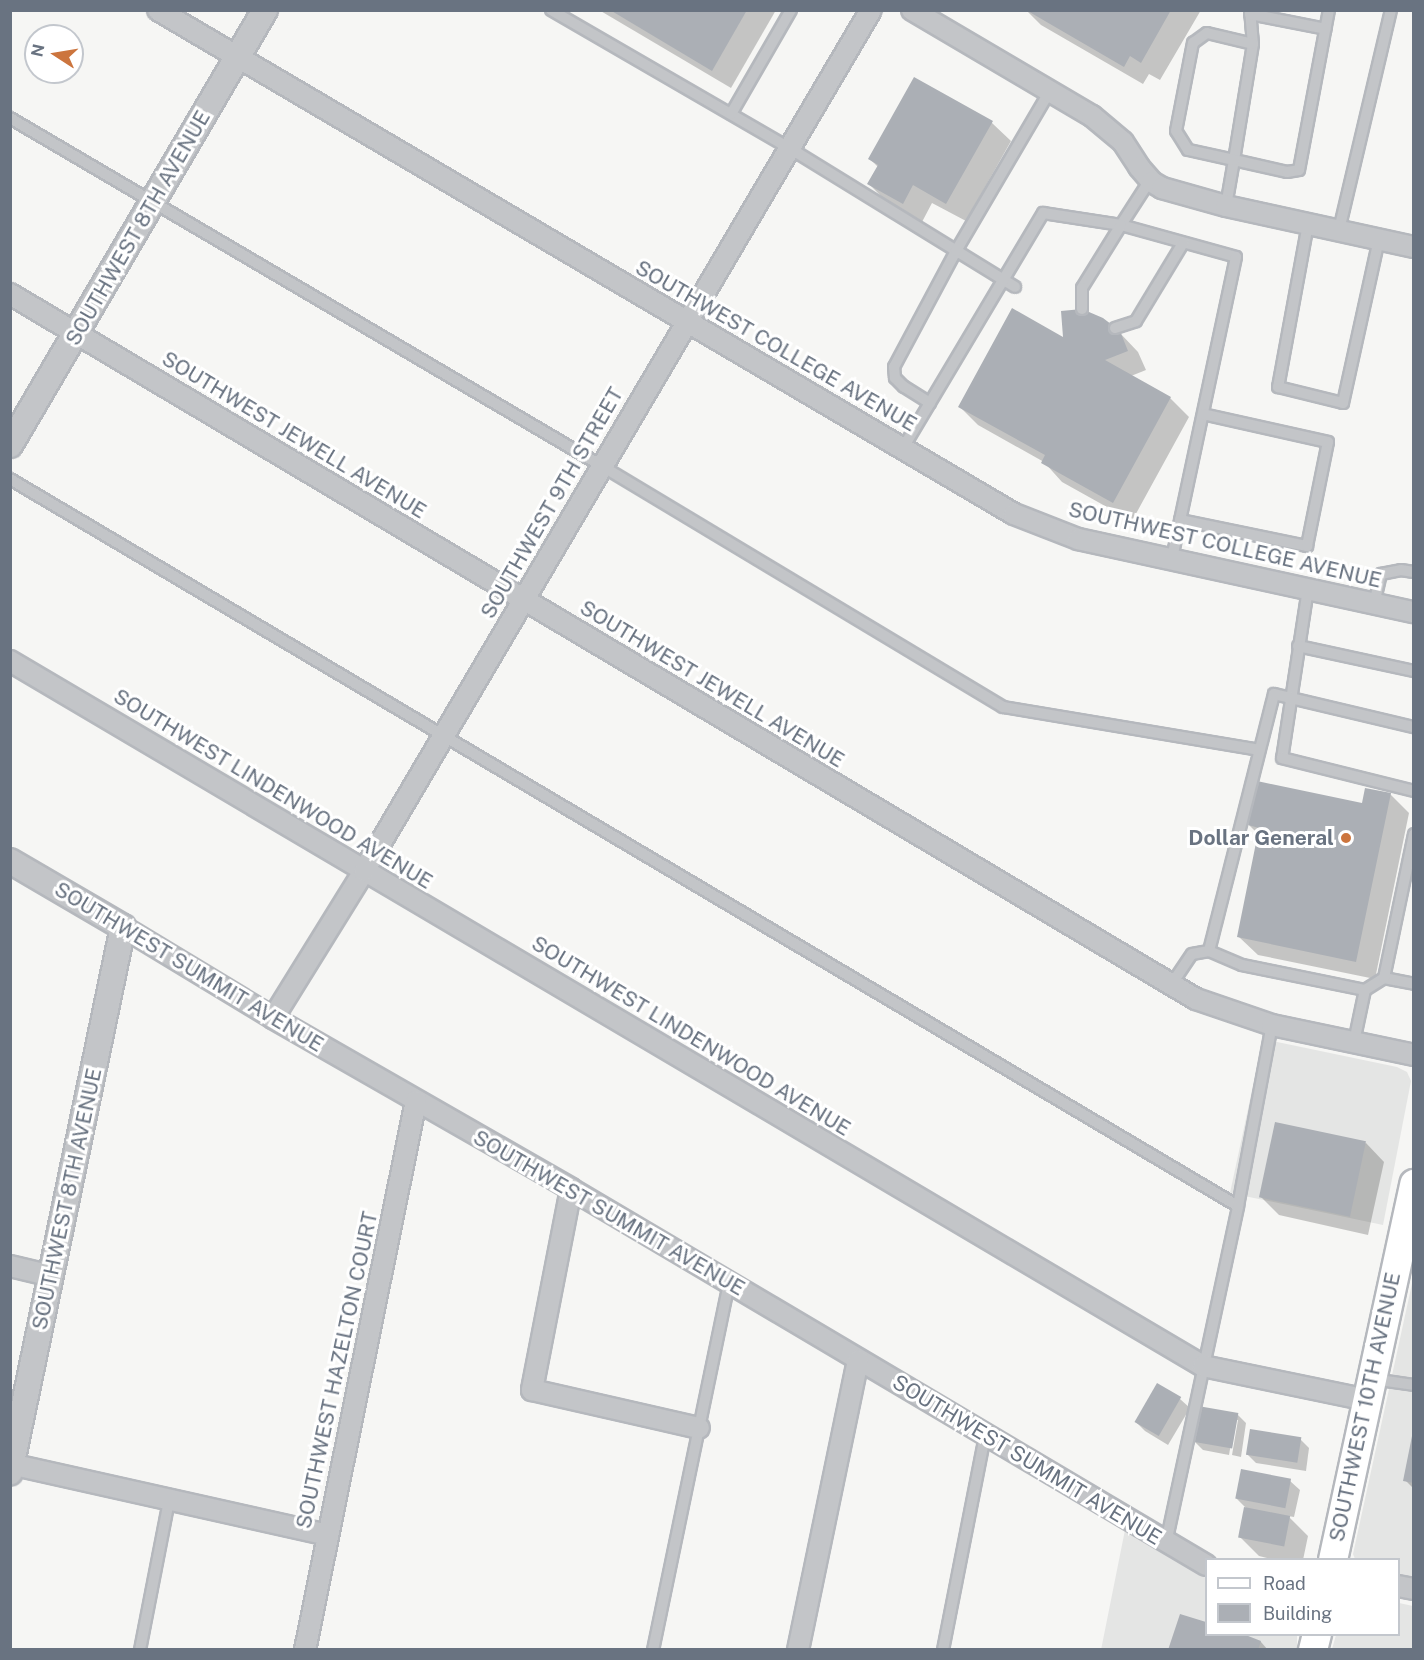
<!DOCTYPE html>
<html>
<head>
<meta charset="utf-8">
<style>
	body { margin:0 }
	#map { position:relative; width:1424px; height:1660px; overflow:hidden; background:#f6f6f4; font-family:"Public Sans",sans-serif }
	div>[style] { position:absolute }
	.built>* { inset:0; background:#e4e5e4 }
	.shadow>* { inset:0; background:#0003 }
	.building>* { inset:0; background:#abafb5; transform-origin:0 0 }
	.roads { filter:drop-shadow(2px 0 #b5b8bd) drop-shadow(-2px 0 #b5b8bd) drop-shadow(0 2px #b5b8bd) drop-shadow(0 -2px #b5b8bd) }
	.service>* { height:10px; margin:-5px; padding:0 5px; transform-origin:5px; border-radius:5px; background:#c3c5c8 }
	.minor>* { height:20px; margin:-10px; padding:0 10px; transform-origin:10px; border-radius:10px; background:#c3c5c8 }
	.tertiary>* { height:24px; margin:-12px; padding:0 12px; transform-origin:12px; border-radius:12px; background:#c3c5c8 }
	.secondary>* { height:28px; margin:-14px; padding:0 14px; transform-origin:14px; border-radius:14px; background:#fff }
	.dots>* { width:16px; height:16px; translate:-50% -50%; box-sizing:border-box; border:3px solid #fff; border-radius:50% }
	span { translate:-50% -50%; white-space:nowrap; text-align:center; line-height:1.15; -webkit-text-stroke:6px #fff; paint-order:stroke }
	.street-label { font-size:21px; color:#697381 }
	.poi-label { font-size:21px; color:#697381; font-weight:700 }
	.right { translate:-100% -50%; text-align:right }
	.frame { position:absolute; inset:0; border:12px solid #697381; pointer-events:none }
	.legend { position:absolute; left:1205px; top:1558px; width:195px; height:78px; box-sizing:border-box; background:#fff; border:2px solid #c3c7cd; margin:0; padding:8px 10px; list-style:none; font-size:18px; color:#697381 }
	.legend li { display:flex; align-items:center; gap:12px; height:30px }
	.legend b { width:30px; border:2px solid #c3c7cd }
	.north { position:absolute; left:24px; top:24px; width:60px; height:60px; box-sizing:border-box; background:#fff; border:2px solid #c3c7cd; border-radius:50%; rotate:282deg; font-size:16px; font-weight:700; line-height:24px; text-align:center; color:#697381 }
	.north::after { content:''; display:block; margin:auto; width:21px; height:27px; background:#cc753e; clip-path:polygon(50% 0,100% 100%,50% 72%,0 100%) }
</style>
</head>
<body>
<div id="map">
	<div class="built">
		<div style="clip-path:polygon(1263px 1039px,1397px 1067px,1407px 1072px,1411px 1081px,1383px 1225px,1230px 1193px)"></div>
		<div style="clip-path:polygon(1413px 1279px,1413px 1580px,1399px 1577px,1398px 1560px,1355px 1559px,1353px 1554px)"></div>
		<div style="clip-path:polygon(1125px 1530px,1206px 1578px,1206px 1634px,1297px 1635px,1297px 1650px,1101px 1650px)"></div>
		<div style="clip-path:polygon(1399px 1603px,1413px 1606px,1413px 1649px,1332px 1649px,1336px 1635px,1398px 1634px)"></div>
	</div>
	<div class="shadow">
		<div style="clip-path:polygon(599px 10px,776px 10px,731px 88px)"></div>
		<div style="clip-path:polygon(1026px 10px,1201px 10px,1160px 80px,1149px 74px,1143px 84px,1041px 25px)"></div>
		<div style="clip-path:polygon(915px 79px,992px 123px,1011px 141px,966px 221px,932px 203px,922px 222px,888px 203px,869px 184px,878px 167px,870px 159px)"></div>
		<div style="clip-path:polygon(1119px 332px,1138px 352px,1146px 370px,1131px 376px,1170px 398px,1189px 417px,1132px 521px,1062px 482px,1044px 462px,978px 425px,960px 407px,1065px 340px)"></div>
		<div style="clip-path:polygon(1390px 794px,1409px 813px,1375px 979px,1258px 955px,1239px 937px,1259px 835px,1249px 825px,1364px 804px)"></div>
		<div style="clip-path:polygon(1366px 1143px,1384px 1162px,1368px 1235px,1279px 1215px,1260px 1196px)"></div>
		<div style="clip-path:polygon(1158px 1385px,1180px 1399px,1190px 1408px,1168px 1445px,1145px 1431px,1136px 1422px)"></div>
		<div style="clip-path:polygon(1237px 1414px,1246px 1423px,1241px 1457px,1232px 1455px,1238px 1420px,1235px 1420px,1229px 1455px,1203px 1450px,1194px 1441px)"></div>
		<div style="clip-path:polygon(1300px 1439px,1309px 1448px,1306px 1471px,1256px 1463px,1247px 1454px)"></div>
		<div style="clip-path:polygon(1414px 1439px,1414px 1489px,1405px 1480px)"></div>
		<div style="clip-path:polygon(1290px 1481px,1300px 1490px,1294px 1517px,1288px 1516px,1308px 1536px,1303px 1560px,1275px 1560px,1259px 1556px,1240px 1537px,1246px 1508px,1236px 1498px)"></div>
		<div style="clip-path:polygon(1181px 1616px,1206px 1624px,1206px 1634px,1261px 1642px,1268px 1650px,1169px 1650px)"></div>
	</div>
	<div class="building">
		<div style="clip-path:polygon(610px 10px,747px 10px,712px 71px)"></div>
		<div style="clip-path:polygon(1026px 10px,1171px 10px,1141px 63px,1130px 56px,1124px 67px)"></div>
		<div style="clip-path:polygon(914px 77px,993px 121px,946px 204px,913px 185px,903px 204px,867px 184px,878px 165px,868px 159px)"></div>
		<div style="clip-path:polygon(1012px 308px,1063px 337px,1061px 311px,1082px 309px,1103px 318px,1120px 331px,1128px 351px,1105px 360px,1171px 397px,1113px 503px,1041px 463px,1045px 455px,958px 407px)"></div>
		<div style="clip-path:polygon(1257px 781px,1362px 803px,1365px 788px,1391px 793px,1356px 962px,1237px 937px,1259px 828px,1248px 825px)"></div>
		<div style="left:1275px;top:1122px;width:93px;height:77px;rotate:12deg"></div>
		<div style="left:1157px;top:1383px;width:28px;height:45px;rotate:30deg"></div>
		<div style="left:1198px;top:1406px;width:41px;height:36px;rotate:10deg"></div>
		<div style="left:1250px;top:1429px;width:52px;height:26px;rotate:9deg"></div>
		<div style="clip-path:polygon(1412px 1436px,1414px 1436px,1414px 1483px,1403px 1481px)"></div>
		<div style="left:1241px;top:1469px;width:51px;height:30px;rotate:11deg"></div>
		<div style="left:1244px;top:1507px;width:47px;height:31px;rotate:11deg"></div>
		<div style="clip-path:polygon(1180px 1614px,1206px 1622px,1206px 1634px,1243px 1634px,1261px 1641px,1258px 1650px,1168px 1650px)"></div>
	</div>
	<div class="roads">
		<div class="service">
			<div style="left:551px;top:10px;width:277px;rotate:30.1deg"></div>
			<div style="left:791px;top:149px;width:263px;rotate:31.6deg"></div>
			<div style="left:1250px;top:10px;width:34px;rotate:85deg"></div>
			<div style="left:1253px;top:44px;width:118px;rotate:99.3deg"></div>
			<div style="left:1234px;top:160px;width:54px;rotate:12.8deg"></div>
			<div style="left:1287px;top:172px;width:12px;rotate:-9deg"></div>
			<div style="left:1299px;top:170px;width:163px;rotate:-79.4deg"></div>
			<div style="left:1250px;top:14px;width:77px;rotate:11.2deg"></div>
			<div style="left:731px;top:114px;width:120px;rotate:-60deg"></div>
			<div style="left:10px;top:118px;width:687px;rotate:30.45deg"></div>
			<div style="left:602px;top:466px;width:468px;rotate:31deg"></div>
			<div style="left:1003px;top:707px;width:260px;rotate:9.5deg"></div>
			<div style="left:1150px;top:180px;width:54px;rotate:122.8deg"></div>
			<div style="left:1121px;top:225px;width:119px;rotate:15.5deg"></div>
			<div style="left:1236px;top:257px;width:309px;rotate:102deg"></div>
			<div style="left:1226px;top:206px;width:47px;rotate:-80.1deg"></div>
			<div style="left:1234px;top:160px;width:47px;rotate:-167.7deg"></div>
			<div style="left:1188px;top:150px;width:22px;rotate:-122deg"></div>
			<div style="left:1176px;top:131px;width:90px;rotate:-79.1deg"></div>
			<div style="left:1193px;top:43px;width:17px;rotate:-36deg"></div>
			<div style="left:1207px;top:33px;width:47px;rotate:13.4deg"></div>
			<div style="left:1308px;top:224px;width:166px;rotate:100.4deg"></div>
			<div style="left:1278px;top:387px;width:67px;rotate:13.8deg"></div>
			<div style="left:1343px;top:403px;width:168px;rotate:-77.6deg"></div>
			<div style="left:1339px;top:230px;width:226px;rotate:-76.7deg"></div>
			<div style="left:1115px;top:328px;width:22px;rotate:-18deg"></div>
			<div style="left:1136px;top:321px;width:91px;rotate:-58.9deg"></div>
			<div style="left:930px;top:403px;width:31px;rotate:-148deg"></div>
			<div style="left:904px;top:387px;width:13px;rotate:-135deg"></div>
			<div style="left:895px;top:378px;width:11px;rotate:-95deg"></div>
			<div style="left:894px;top:367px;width:132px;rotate:-61.9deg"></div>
			<div style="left:956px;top:251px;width:186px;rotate:-59.6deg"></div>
			<div style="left:903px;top:448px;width:274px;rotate:-59.2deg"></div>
			<div style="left:1043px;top:213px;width:79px;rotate:8.7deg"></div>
			<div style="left:1121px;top:225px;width:74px;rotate:121.8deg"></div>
			<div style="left:1082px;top:288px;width:21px;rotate:90deg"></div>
			<div style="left:10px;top:479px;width:1427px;rotate:30.63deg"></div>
			<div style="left:1180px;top:520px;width:130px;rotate:11.6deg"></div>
			<div style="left:1307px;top:546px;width:106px;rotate:-78.6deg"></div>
			<div style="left:1328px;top:442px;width:128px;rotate:-167.4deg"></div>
			<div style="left:1308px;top:589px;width:171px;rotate:98.7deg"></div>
			<div style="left:1282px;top:758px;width:136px;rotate:14deg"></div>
			<div style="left:1374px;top:604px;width:31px;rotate:-77deg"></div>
			<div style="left:1381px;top:574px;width:20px;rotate:-11deg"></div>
			<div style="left:1401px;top:570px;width:13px;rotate:9deg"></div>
			<div style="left:1298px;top:646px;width:119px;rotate:12.2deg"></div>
			<div style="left:1209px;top:951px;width:265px;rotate:-75.8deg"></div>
			<div style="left:1274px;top:694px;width:144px;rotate:13.3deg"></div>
			<div style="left:1384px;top:978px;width:31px;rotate:11deg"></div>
			<div style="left:1171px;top:985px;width:37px;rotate:-56deg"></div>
			<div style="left:1192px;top:954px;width:17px;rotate:-10deg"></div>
			<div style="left:1209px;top:951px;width:36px;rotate:23deg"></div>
			<div style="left:1242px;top:965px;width:126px;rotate:11.5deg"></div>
			<div style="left:1365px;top:990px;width:22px;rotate:-32deg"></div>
			<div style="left:1384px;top:978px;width:147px;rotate:-78.2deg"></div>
			<div style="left:1354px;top:1042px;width:53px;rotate:-78.1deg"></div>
			<div style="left:1372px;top:1379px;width:42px;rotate:8.1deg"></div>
			<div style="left:1166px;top:1543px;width:345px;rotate:-77.9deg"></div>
			<div style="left:1238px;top:1206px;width:184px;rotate:-79.4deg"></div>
			<div style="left:140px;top:1650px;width:152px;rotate:-79deg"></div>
			<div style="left:653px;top:1650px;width:375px;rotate:-78.3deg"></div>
			<div style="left:943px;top:1650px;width:219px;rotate:-78.9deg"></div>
		</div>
		<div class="minor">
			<div style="left:158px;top:10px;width:993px;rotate:30.49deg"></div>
			<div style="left:1014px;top:514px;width:69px;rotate:21.3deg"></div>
			<div style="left:1078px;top:539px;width:344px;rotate:12.3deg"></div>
			<div style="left:912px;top:10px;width:209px;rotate:30.5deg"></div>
			<div style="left:1092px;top:116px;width:40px;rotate:40deg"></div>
			<div style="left:1123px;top:142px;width:30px;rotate:57deg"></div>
			<div style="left:1139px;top:167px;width:20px;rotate:49deg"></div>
			<div style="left:1152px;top:182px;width:12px;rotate:31deg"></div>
			<div style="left:1162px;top:188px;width:66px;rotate:15.7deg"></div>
			<div style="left:1226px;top:206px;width:192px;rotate:12.3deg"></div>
			<div style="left:10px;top:294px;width:1380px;rotate:30.73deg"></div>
			<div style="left:1196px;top:999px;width:80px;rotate:18.9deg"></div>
			<div style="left:1272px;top:1025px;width:145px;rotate:11.9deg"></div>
			<div style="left:10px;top:661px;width:1386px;rotate:30.58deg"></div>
			<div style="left:1203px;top:1366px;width:167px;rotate:11.7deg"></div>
			<div style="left:123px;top:927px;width:175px;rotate:31.2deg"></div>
			<div style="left:273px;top:1018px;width:344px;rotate:29.8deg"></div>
			<div style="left:571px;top:1189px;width:738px;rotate:30.63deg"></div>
			<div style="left:273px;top:1018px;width:173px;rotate:-58.2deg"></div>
			<div style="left:364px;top:871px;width:999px;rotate:-59.51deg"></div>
			<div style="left:571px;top:1189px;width:205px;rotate:101deg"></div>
			<div style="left:532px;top:1390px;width:171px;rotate:12.8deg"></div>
			<div style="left:10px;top:1266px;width:43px;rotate:13.4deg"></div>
			<div style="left:10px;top:1464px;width:325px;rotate:12.6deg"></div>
			<div style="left:1398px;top:1586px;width:16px;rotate:11deg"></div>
			<div style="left:305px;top:1650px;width:560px;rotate:-78.57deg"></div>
			<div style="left:798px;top:1650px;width:296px;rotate:-78.3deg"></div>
		</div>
		<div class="tertiary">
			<div style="left:10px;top:445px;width:504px;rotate:-59.62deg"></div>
			<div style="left:10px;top:861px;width:131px;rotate:30.3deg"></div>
			<div style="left:123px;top:927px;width:557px;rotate:101.71deg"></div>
		</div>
		<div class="secondary">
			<div style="left:1333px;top:1560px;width:385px;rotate:-77.8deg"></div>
			<div style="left:1313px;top:1650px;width:16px;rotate:-76deg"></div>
		</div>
	</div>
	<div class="dots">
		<div style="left:1346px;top:838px;background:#cc753e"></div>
	</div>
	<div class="street-label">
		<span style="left:138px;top:228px;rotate:-60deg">SOUTHWEST 8TH AVENUE</span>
		<span style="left:776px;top:346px;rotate:30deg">SOUTHWEST COLLEGE AVENUE</span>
		<span style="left:294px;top:435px;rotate:31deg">SOUTHWEST JEWELL AVENUE</span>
		<span style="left:552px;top:503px;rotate:-60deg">SOUTHWEST 9TH STREET</span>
		<span style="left:1225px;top:545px;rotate:13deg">SOUTHWEST COLLEGE AVENUE</span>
		<span style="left:712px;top:684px;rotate:31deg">SOUTHWEST JEWELL AVENUE</span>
		<span style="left:273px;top:789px;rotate:31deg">SOUTHWEST LINDENWOOD AVENUE</span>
		<span style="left:189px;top:967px;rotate:31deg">SOUTHWEST SUMMIT AVENUE</span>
		<span style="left:691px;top:1036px;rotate:31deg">SOUTHWEST LINDENWOOD AVENUE</span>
		<span style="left:67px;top:1199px;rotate:-78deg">SOUTHWEST 8TH AVENUE</span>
		<span style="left:609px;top:1213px;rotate:30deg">SOUTHWEST SUMMIT AVENUE</span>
		<span style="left:337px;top:1370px;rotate:-78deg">SOUTHWEST HAZELTON COURT</span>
		<span style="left:1365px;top:1407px;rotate:-78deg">SOUTHWEST 10TH AVENUE</span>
		<span style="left:1027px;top:1460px;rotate:31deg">SOUTHWEST SUMMIT AVENUE</span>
	</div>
	<div class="poi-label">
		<span class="right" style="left:1334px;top:838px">Dollar General</span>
	</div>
	<div class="frame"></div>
	<ul class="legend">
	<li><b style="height:8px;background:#fff"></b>Road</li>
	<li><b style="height:16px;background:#abafb5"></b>Building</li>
	</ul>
	<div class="north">N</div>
</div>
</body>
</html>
